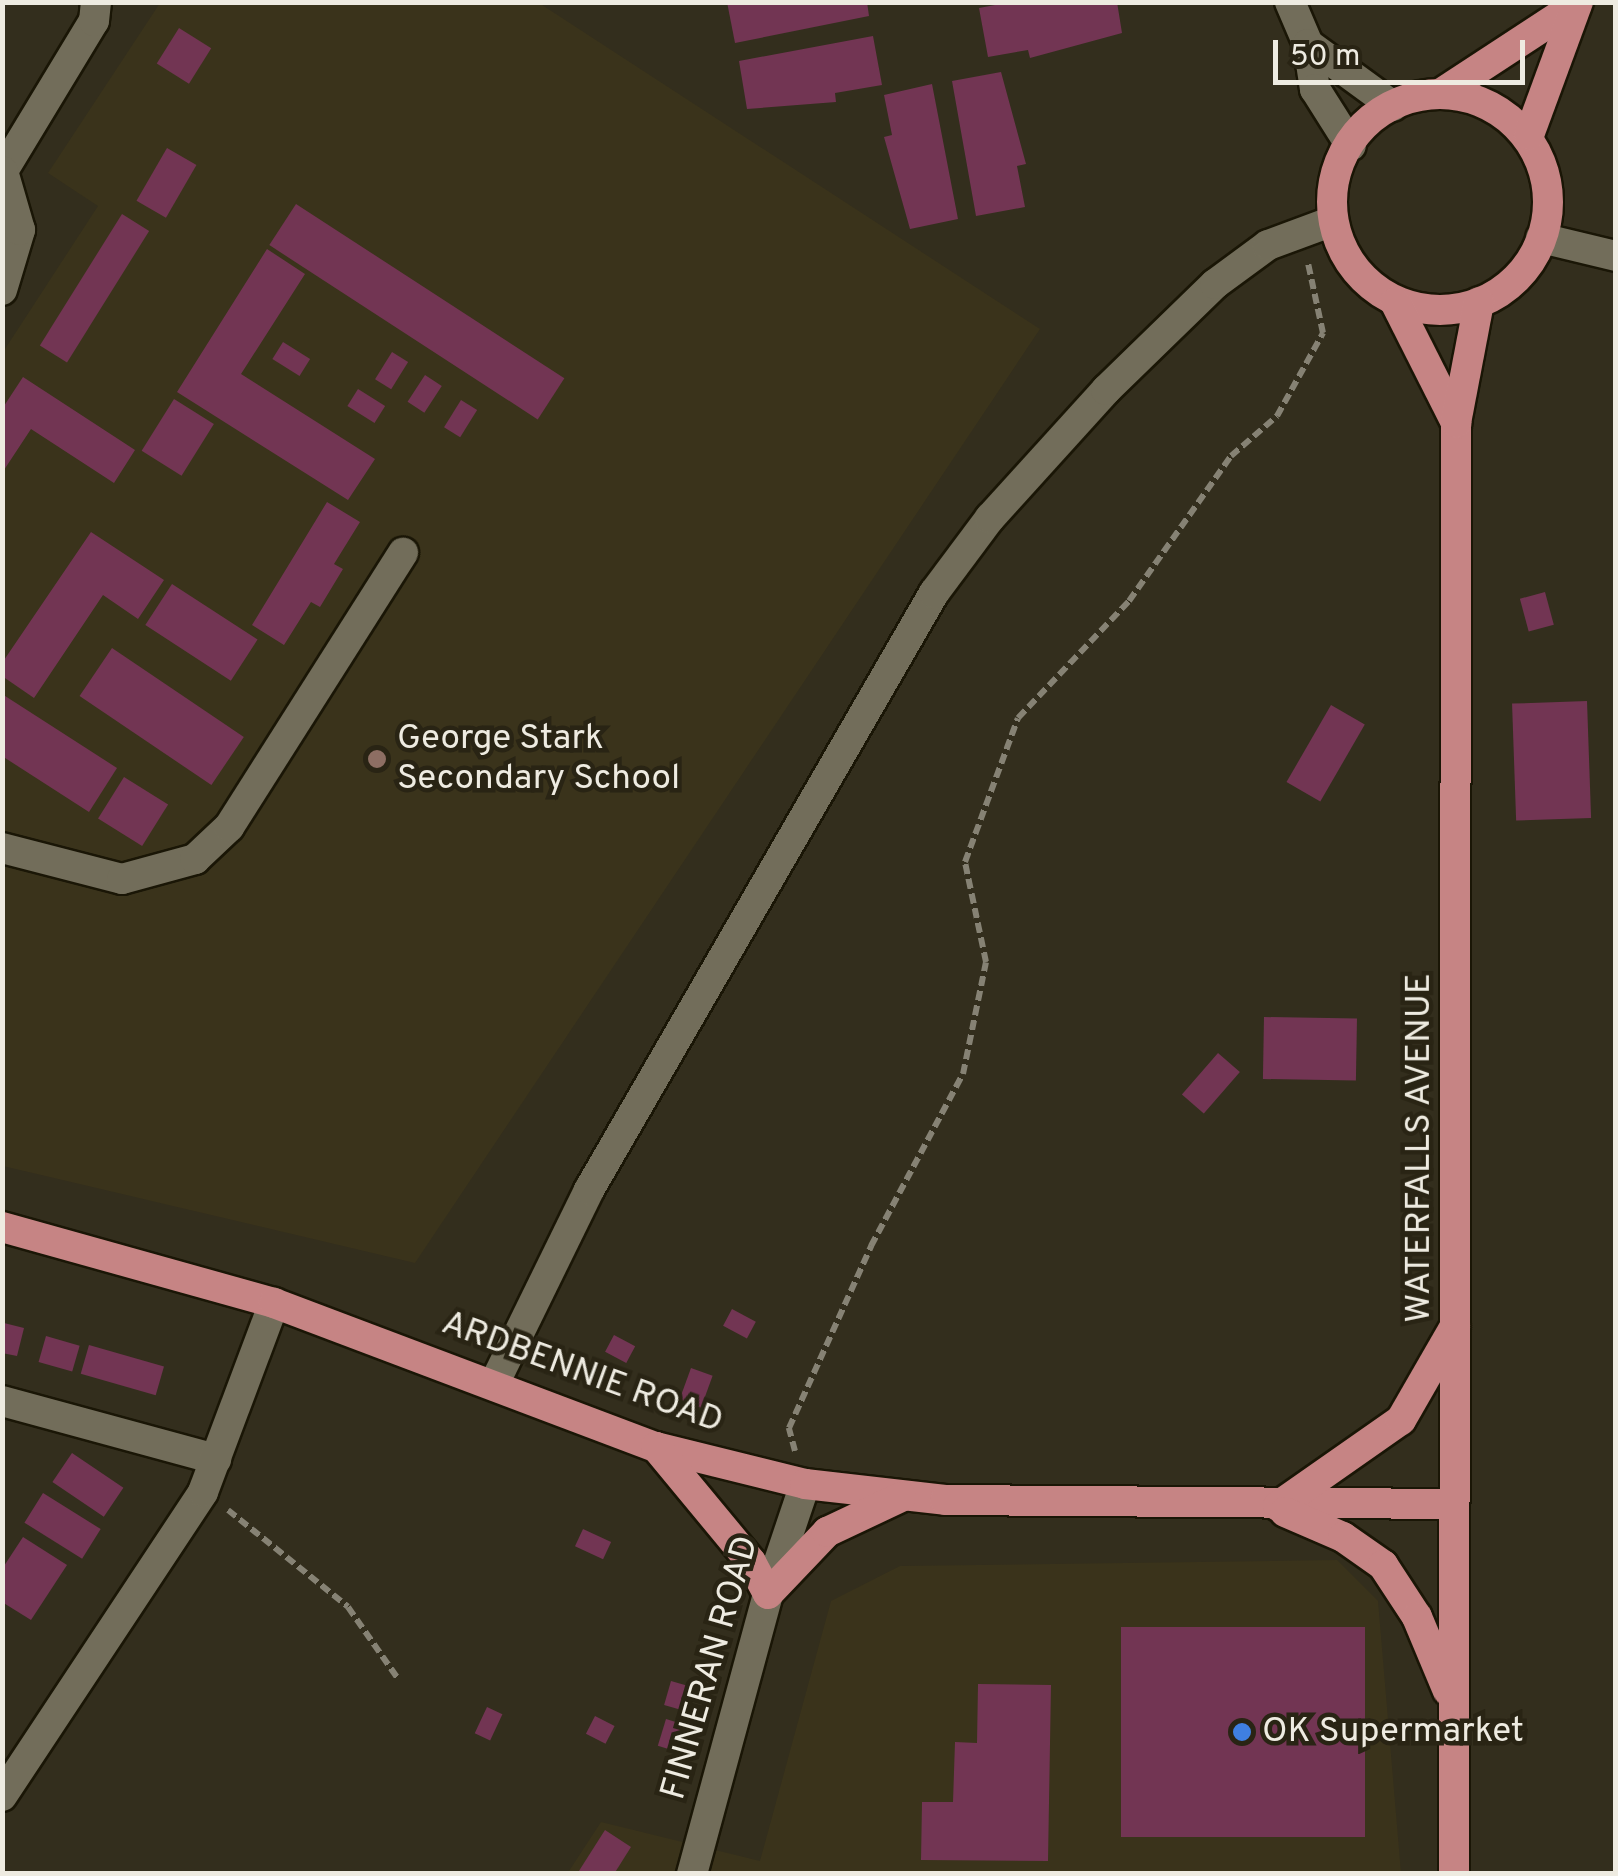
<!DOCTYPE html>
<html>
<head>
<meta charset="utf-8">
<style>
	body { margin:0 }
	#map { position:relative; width:1618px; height:1876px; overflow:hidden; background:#332e1d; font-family:Overpass,sans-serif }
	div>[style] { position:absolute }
	.built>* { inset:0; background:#3a331b }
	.building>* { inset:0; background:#723553; transform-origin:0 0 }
	.path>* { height:6px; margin-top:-3px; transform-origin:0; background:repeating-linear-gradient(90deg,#868274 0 10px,transparent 0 15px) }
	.roads { filter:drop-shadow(2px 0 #1a1606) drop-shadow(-2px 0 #1a1606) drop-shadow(0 2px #1a1606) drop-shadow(0 -2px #1a1606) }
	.minor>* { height:30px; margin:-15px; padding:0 15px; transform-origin:15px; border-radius:15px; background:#726d5a }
	.major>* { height:30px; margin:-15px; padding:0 15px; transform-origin:15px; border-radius:15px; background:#c68484 }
	.major>.ring { margin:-15px; padding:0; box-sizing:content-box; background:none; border:30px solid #c68484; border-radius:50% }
	.dots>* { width:28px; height:28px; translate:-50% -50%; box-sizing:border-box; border:5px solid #292414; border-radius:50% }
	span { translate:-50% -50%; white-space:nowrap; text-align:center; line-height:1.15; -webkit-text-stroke:9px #292414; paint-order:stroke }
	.poi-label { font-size:35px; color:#eeebe1 }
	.left { translate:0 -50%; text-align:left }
	.street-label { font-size:35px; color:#eeebe1 }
	.frame { position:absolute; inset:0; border:5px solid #eeebe1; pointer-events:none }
	.scale { position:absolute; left:1273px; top:40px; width:252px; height:45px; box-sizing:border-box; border:5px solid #eeebe1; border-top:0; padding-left:12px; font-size:30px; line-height:35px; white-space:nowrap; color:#eeebe1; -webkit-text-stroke:8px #292414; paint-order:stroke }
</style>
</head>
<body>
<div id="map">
	<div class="built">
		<div style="clip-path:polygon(160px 3px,539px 3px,1040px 329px,415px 1263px,3px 1166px,3px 352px,98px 206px,48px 173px)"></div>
		<div style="clip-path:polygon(1337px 1560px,1378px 1601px,1401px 1873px,567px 1874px,601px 1822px,760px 1861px,831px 1601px,900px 1566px)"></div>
	</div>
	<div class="building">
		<div style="clip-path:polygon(727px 2px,867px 2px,869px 16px,735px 43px)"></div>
		<div style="clip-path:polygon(1011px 2px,1117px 2px,1122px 33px,1030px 58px,1028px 50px,988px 57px,979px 8px)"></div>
		<div style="left:179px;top:28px;width:38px;height:42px;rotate:32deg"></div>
		<div style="clip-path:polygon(873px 36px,882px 85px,835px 93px,836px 102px,747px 109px,739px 61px)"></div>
		<div style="clip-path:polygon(1001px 72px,1026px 164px,1017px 166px,1025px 207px,976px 216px,952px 81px)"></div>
		<div style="clip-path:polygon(932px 84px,958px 219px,910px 229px,884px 137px,892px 135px,884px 95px)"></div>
		<div style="left:167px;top:148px;width:34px;height:61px;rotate:30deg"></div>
		<div style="left:296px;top:204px;width:320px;height:49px;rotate:33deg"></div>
		<div style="left:122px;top:214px;width:32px;height:155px;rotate:32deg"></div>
		<div style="clip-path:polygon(267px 249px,305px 274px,241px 374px,375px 459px,348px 500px,177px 392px)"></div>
		<div style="left:283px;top:342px;width:32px;height:20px;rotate:32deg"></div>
		<div style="left:392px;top:352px;width:19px;height:32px;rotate:32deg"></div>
		<div style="left:425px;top:375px;width:20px;height:32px;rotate:33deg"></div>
		<div style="clip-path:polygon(23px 377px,135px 450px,114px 483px,31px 429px,2px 473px,2px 409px)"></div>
		<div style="left:358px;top:389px;width:32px;height:20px;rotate:32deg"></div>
		<div style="left:174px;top:399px;width:47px;height:61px;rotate:32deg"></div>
		<div style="left:461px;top:400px;width:19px;height:32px;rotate:32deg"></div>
		<div style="clip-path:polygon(327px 502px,360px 522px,334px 564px,343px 569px,320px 607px,311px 602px,284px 645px,252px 625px)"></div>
		<div style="clip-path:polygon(91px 532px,164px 580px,138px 619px,103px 595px,34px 698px,2px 676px,2px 663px)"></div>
		<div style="left:172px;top:584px;width:102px;height:49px;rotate:33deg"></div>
		<div style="left:1545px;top:592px;width:34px;height:26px;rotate:75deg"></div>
		<div style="left:112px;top:648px;width:159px;height:58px;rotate:34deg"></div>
		<div style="clip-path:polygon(2px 694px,117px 768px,89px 812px,2px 756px)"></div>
		<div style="left:1587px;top:701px;width:117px;height:75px;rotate:88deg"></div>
		<div style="left:1331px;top:705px;width:39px;height:89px;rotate:30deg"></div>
		<div style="left:124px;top:777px;width:52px;height:49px;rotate:32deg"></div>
		<div style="left:1264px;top:1017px;width:93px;height:62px;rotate:1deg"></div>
		<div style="left:1218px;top:1053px;width:29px;height:55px;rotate:41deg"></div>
		<div style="left:732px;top:1309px;width:27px;height:19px;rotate:28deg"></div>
		<div style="clip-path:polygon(4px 1323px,24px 1328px,17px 1356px,2px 1353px)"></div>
		<div style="left:614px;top:1335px;width:24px;height:19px;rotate:28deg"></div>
		<div style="left:46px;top:1336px;width:35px;height:27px;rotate:16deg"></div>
		<div style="left:89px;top:1345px;width:78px;height:30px;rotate:16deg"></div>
		<div style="left:691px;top:1368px;width:23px;height:34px;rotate:20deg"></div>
		<div style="left:72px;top:1453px;width:62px;height:35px;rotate:34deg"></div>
		<div style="left:43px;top:1493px;width:68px;height:35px;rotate:32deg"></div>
		<div style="left:583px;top:1529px;width:31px;height:19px;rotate:25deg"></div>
		<div style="clip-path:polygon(23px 1537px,67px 1565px,31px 1620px,2px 1602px,2px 1569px)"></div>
		<div style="left:1121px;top:1627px;width:244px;height:210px"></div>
		<div style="left:671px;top:1681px;width:19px;height:25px;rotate:16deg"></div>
		<div style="clip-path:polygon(978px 1684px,1051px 1685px,1048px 1861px,921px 1860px,922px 1802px,953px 1802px,955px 1742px,977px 1743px)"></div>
		<div style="left:487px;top:1707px;width:17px;height:29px;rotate:25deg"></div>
		<div style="left:595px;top:1716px;width:22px;height:20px;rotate:27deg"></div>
		<div style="left:666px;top:1719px;width:17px;height:28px;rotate:17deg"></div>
		<div style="clip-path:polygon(605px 1830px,631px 1847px,614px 1874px,577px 1874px)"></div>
	</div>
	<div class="path">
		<div style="left:795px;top:1451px;width:24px;rotate:-105deg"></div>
		<div style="left:789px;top:1428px;width:200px;rotate:-65.7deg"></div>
		<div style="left:871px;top:1246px;width:195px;rotate:-61.9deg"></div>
		<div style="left:963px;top:1074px;width:114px;rotate:-78.4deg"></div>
		<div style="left:986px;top:962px;width:102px;rotate:-101.9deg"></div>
		<div style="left:965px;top:862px;width:153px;rotate:-69.8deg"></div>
		<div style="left:1018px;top:718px;width:161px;rotate:-46.5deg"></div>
		<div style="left:1129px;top:601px;width:177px;rotate:-54.9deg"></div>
		<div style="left:1231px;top:456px;width:61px;rotate:-41deg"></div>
		<div style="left:1277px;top:416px;width:95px;rotate:-61deg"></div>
		<div style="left:1323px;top:333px;width:72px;rotate:-102.1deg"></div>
		<div style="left:228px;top:1510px;width:154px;rotate:38.9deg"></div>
		<div style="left:348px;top:1607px;width:89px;rotate:55.1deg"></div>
	</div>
	<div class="roads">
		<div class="minor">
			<div style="left:1290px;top:2px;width:46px;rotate:66.8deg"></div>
			<div style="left:1308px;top:44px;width:46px;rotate:81.2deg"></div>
			<div style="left:1315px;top:89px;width:67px;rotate:57.7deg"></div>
			<div style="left:1308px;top:44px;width:105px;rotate:36.1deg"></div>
			<div style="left:3px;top:171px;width:175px;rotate:-58.8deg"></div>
			<div style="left:94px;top:21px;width:19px;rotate:-84deg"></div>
			<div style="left:1541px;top:238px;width:77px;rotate:13.5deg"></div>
			<div style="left:2px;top:290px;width:63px;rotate:-73.3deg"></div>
			<div style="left:20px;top:230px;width:61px;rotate:-106.1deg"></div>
			<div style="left:2px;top:848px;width:124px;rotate:14.5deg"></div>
			<div style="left:122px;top:879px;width:76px;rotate:-15.3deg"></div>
			<div style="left:195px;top:859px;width:47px;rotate:-43.3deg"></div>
			<div style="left:229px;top:827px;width:325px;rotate:-57.6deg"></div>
			<div style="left:495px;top:1382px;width:214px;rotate:-63.9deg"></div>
			<div style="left:589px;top:1190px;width:690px;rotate:-59.98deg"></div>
			<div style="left:934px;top:593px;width:94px;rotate:-53.3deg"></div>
			<div style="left:990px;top:518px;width:173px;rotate:-47.8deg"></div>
			<div style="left:1106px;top:390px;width:152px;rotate:-44.2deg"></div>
			<div style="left:1215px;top:284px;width:66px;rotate:-36.3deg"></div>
			<div style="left:1268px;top:245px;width:69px;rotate:-20.3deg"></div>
			<div style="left:2px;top:1401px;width:222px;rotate:15.2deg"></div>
			<div style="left:2px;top:1796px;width:364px;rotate:-56.5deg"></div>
			<div style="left:203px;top:1492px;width:202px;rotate:-69.4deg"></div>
			<div style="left:692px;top:1874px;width:290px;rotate:-74.8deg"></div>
			<div style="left:768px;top:1594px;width:116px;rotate:-71.4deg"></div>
		</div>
		<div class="major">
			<div style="left:1443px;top:92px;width:159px;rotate:-33.2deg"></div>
			<div class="ring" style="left:1332px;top:94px;width:186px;height:186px"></div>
			<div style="left:1529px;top:135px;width:142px;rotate:-69.8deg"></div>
			<div style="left:1395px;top:302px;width:136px;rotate:63.2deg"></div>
			<div style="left:2px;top:1227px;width:282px;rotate:15.6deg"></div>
			<div style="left:274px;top:1303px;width:408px;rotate:20.7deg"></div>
			<div style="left:656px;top:1447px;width:154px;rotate:13.9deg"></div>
			<div style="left:805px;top:1484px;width:141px;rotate:6.5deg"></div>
			<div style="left:945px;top:1500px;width:506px;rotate:0.45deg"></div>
			<div style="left:656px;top:1447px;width:149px;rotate:50.4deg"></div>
			<div style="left:751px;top:1562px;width:36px;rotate:62deg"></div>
			<div style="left:768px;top:1594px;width:86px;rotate:-46.4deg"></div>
			<div style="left:827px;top:1532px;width:82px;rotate:-25.3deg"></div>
			<div style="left:1278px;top:1506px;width:150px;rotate:-35deg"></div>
			<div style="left:1401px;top:1420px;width:108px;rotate:-60.1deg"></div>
			<div style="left:1285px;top:1512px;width:63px;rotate:23.3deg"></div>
			<div style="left:1343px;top:1537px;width:49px;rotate:35deg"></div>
			<div style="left:1383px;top:1565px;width:62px;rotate:56.8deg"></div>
			<div style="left:1417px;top:1617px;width:80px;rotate:67.3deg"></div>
			<div style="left:1454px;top:1874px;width:1451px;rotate:-89.92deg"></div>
			<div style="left:1456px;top:423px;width:123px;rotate:-79.2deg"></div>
		</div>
	</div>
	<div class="dots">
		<div style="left:377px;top:759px;background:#8d6e63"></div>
		<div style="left:1242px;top:1732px;background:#3f7fe0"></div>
	</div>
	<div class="poi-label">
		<span class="left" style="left:397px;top:759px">George Stark<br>Secondary School</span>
		<span class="left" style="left:1262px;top:1732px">OK Supermarket</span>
	</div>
	<div class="street-label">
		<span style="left:1420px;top:1148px;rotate:-90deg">WATERFALLS AVENUE</span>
		<span style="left:582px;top:1373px;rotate:20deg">ARDBENNIE ROAD</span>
		<span style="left:711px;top:1668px;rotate:-74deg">FINNERAN ROAD</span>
	</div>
	<div class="frame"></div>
	<div class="scale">50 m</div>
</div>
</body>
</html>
